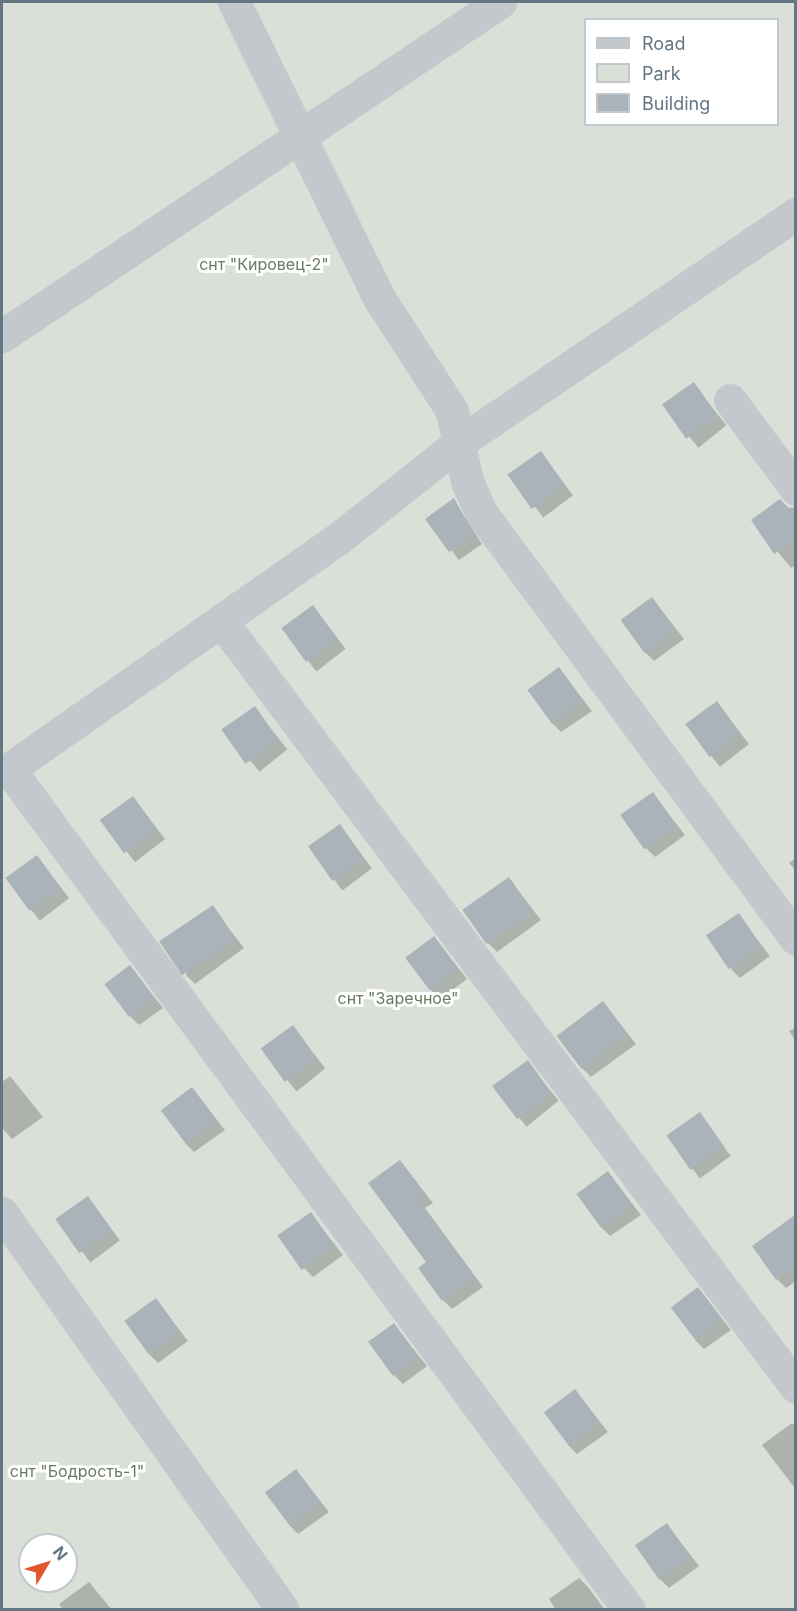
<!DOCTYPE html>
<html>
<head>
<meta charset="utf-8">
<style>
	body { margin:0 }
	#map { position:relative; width:797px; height:1611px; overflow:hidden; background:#fafaf8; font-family:Inter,sans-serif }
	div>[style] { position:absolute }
	.green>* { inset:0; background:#dadfd7 }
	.shadow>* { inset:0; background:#0003; transform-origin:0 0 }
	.building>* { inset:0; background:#aab3b9; transform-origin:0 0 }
	.minor>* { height:33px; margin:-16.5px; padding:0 16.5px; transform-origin:16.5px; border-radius:16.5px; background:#c3c8cc }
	span { translate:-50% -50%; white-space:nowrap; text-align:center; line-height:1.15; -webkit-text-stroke:6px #fff; paint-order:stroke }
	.park-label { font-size:16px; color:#687a64 }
	.frame { position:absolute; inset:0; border:3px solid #657683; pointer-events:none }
	.legend { position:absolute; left:584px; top:18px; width:195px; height:108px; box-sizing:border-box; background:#fff; border:2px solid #c1c8cd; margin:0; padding:8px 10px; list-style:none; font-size:18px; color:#657683 }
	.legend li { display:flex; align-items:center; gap:12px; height:30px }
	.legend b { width:30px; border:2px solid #c1c8cd }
	.north { position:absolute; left:18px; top:1533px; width:60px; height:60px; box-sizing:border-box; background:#fff; border:2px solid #c1c8cd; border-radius:50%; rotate:52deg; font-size:16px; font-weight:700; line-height:24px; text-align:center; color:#657683 }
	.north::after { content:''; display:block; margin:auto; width:21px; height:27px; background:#e4572e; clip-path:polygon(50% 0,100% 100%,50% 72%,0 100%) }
</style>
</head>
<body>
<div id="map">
	<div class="green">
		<div style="clip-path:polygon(evenodd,2px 2px,795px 2px,795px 1609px,2px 1610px,2px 2px,586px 20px,778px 20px,778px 124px,586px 124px,586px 20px,2px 2px,30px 1545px,66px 1545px,66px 1581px,30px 1581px,30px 1545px)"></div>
	</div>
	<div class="shadow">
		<div style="left:693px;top:384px;width:53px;height:36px;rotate:51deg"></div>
		<div style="left:541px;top:453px;width:53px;height:37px;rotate:53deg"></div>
		<div style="clip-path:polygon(454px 500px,482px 544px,459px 560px,427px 519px)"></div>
		<div style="clip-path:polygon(780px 501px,789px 508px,796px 507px,796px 565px,791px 568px,753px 521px)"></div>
		<div style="clip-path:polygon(652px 598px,684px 639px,654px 661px,645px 652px)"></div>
		<div style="left:313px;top:607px;width:53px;height:37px;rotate:52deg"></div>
		<div style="clip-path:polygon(559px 669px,592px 711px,561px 732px,552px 723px)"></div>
		<div style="left:717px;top:703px;width:52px;height:37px;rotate:52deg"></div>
		<div style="left:254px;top:708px;width:53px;height:36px;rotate:51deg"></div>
		<div style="clip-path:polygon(653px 794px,685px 835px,655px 857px,646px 848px)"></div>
		<div style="left:133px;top:798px;width:52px;height:38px;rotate:52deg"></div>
		<div style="left:340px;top:826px;width:53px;height:37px;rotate:53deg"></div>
		<div style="left:37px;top:857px;width:52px;height:37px;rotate:52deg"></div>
		<div style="clip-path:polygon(796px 858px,796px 871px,789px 863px)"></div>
		<div style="clip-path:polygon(509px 879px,541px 920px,497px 952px,488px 943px)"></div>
		<div style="clip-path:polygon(212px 907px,244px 948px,195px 984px,186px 975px)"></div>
		<div style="clip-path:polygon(738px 915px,770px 956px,740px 978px,731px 969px)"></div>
		<div style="clip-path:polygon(434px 938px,467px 979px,440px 999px,431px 990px)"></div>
		<div style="clip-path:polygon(130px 967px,163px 1008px,139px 1025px,130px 1016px)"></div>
		<div style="clip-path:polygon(603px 1003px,636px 1044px,591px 1077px,582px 1068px,574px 1024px)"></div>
		<div style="left:292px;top:1027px;width:53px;height:37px;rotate:51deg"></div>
		<div style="clip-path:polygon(796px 1027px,796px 1041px,789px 1031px)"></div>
		<div style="left:527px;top:1062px;width:50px;height:41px;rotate:51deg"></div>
		<div style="clip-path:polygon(10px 1076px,43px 1117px,12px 1139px,2px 1128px,2px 1082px)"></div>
		<div style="clip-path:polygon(192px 1089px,225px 1130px,194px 1152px,185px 1143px)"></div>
		<div style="left:700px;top:1114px;width:52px;height:38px;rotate:54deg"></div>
		<div style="clip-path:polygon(400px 1162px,433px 1203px,425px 1208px,483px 1287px,452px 1309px,443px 1300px,428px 1262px)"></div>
		<div style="clip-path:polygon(608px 1173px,641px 1215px,610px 1236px,601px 1227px)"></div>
		<div style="left:88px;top:1198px;width:53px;height:37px;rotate:53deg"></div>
		<div style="clip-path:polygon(311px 1214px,343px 1255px,313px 1277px,304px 1268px)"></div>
		<div style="clip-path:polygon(793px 1234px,796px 1281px,786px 1288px,777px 1279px)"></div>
		<div style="clip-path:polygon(698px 1289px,731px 1330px,704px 1349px,695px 1340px)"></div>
		<div style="clip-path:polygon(156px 1300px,188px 1341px,158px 1363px,149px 1354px)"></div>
		<div style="clip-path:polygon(394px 1325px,427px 1366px,403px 1384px,394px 1375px)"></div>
		<div style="clip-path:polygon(575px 1391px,608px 1432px,577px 1454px,568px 1445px)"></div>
		<div style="clip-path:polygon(792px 1423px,796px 1427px,794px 1487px,762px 1445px)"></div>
		<div style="clip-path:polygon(296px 1471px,329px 1512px,298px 1534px,289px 1525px)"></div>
		<div style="clip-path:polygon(667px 1525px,699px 1566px,669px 1588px,660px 1579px)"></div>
		<div style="clip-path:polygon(579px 1578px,588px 1587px,605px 1610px,556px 1610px,549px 1599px)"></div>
		<div style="clip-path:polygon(89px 1582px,112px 1610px,63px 1610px,59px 1604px)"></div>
	</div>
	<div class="building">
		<div style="left:694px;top:382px;width:42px;height:39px;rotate:55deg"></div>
		<div style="left:541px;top:451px;width:42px;height:41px;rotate:55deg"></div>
		<div style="clip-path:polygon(454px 498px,474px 535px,449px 552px,425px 519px)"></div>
		<div style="clip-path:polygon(780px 499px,795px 515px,795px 539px,774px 554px,751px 520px)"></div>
		<div style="left:652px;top:597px;width:41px;height:39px;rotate:54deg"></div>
		<div style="left:313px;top:605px;width:42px;height:39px;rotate:54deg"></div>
		<div style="left:559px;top:667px;width:42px;height:39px;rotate:54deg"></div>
		<div style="left:717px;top:701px;width:41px;height:39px;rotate:54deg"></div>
		<div style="left:255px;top:706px;width:42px;height:41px;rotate:55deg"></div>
		<div style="left:653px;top:792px;width:42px;height:40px;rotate:55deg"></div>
		<div style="left:133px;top:796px;width:41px;height:41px;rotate:54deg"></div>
		<div style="left:340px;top:824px;width:42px;height:39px;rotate:55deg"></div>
		<div style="left:37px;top:855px;width:41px;height:39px;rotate:54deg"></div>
		<div style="left:509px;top:877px;width:42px;height:57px;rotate:55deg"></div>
		<div style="left:213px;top:905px;width:41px;height:65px;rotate:56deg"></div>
		<div style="left:739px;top:913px;width:41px;height:40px;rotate:56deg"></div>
		<div style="left:434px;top:936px;width:41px;height:36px;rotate:53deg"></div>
		<div style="left:130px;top:965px;width:41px;height:32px;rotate:53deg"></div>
		<div style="left:603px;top:1001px;width:41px;height:58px;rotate:53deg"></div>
		<div style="left:293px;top:1025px;width:41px;height:40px;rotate:54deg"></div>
		<div style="clip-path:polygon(528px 1060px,550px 1091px,549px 1096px,517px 1119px,492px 1086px)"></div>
		<div style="left:192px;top:1087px;width:41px;height:39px;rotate:53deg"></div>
		<div style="left:700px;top:1112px;width:42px;height:41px;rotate:55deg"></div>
		<div style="clip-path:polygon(400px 1160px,425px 1193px,417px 1199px,475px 1277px,442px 1301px,418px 1268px,426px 1262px,368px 1183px)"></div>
		<div style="left:608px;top:1171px;width:42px;height:39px;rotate:54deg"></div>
		<div style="left:88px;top:1196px;width:42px;height:40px;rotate:55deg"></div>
		<div style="left:311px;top:1212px;width:42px;height:41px;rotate:55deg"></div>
		<div style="clip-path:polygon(795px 1215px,795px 1266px,776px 1280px,752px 1246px)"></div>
		<div style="left:698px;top:1287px;width:41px;height:34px;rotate:53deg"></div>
		<div style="left:156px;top:1298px;width:41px;height:39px;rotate:54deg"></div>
		<div style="left:394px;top:1323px;width:42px;height:32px;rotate:54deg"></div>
		<div style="left:575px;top:1389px;width:41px;height:39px;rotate:53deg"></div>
		<div style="left:296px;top:1469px;width:41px;height:39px;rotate:53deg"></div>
		<div style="left:667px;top:1523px;width:42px;height:39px;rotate:55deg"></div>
	</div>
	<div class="minor">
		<div style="left:234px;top:2px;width:330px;rotate:63.9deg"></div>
		<div style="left:379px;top:298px;width:135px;rotate:57.1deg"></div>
		<div style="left:452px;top:411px;width:72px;rotate:77.9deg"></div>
		<div style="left:467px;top:481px;width:36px;rotate:66deg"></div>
		<div style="left:482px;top:514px;width:528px;rotate:53.54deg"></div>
		<div style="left:2px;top:336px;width:600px;rotate:-33.85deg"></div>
		<div style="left:730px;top:400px;width:111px;rotate:53.4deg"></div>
		<div style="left:222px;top:622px;width:956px;rotate:53.12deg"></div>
		<div style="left:2px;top:1213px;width:486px;rotate:54.7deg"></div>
		<div style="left:629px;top:1610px;width:1045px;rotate:-126.4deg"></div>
		<div style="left:9px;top:769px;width:403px;rotate:-35deg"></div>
		<div style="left:339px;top:538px;width:154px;rotate:-38.4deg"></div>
		<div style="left:460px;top:442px;width:406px;rotate:-34.2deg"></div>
	</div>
	<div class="park-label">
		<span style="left:264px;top:264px">снт "Кировец-2"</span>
		<span style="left:398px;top:998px">снт "Заречное"</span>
		<span style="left:77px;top:1471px">снт "Бодрость-1"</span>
	</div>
	<div class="frame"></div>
	<ul class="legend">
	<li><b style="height:8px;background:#c3c8cc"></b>Road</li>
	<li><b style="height:16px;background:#dadfd7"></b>Park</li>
	<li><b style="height:16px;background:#aab3b9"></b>Building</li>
	</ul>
	<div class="north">N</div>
</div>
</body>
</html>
